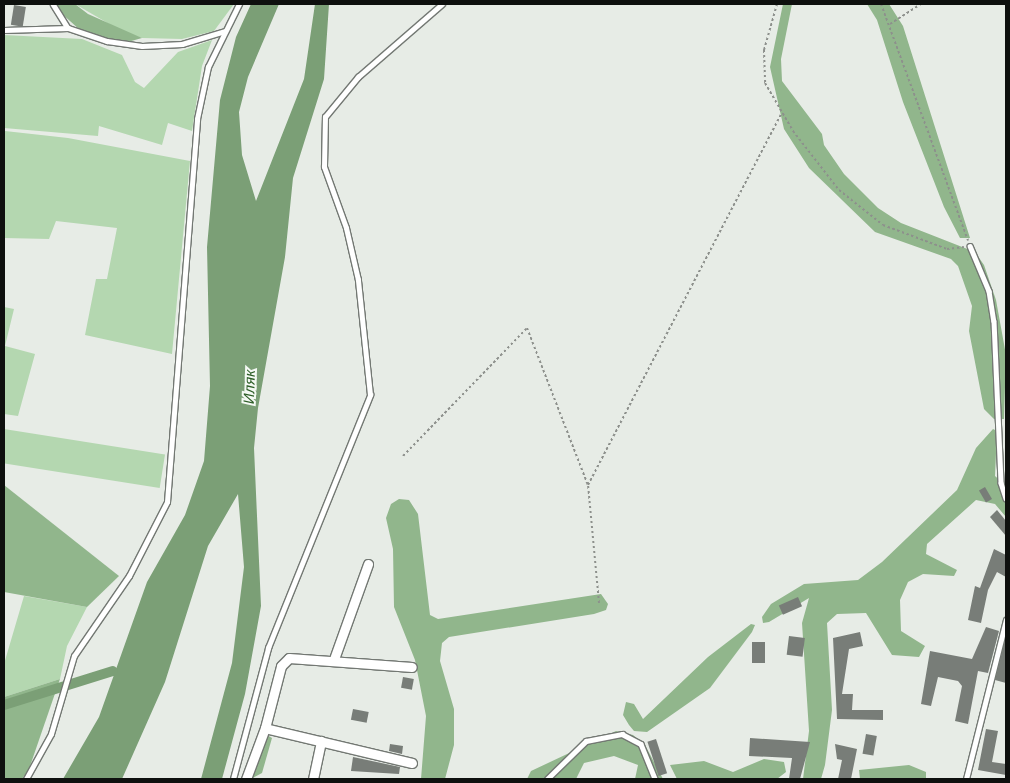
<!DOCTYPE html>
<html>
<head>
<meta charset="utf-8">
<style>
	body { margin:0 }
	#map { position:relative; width:1010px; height:783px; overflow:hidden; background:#e7ece6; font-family:"Work Sans",sans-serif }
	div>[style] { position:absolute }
	.green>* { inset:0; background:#b4d7b0; transform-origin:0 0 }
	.forest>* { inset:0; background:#91b68c }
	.water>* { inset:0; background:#7b9f76 }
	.canal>* { height:10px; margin:-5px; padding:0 5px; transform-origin:5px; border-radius:5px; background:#7b9f76 }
	.building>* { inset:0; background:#787d78; transform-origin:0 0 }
	.path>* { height:2px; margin-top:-1px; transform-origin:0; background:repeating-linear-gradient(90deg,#8d908c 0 2.5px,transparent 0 5px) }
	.roads { filter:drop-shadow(1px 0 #737873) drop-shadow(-1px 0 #737873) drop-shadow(0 1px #737873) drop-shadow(0 -1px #737873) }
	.service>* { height:4.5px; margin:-2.25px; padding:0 2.25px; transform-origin:2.25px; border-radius:2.25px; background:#fff }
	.minor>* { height:9px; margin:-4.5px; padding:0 4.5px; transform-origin:4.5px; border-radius:4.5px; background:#fff }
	span { translate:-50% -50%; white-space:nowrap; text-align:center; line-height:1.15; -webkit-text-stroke:4px #f4f9f4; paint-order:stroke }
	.water-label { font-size:15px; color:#2c5d26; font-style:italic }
	.frame { position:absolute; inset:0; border:5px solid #0e100e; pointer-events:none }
</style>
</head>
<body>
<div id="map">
	<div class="green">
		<div style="clip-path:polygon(75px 4px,234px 4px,214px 31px,182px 39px,142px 38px,123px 32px)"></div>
		<div style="clip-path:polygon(4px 35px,82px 39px,122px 55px,135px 82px,144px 88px,178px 52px,212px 40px,202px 66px,192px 131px,168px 123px,162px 145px,99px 126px,98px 136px,4px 128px)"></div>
		<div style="clip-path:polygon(5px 131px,68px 138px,190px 161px,172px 354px,85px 335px,96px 279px,107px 279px,117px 228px,56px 221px,49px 239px,4px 238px)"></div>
		<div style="clip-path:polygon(4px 307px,14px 309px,5px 346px,35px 354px,18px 416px,4px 414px)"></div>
		<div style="left:4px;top:429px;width:163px;height:34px;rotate:9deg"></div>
		<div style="clip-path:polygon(24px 596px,87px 607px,67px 646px,60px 679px,4px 697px,4px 664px)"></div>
	</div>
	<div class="forest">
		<div style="clip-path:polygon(51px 4px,75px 4px,88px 14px,142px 38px,117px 45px,102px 42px,80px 30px)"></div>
		<div style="clip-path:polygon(783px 4px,792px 4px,781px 59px,782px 81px,822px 134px,824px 145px,844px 174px,878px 208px,901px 223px,975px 252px,984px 265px,996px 300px,1006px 355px,1004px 419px,994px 419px,984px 409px,969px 331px,972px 306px,958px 266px,951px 259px,875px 232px,809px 168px,784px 129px,770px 67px)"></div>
		<div style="clip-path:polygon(867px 4px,889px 4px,903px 26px,970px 238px,960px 238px,944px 207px,903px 102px,877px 20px)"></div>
		<div style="clip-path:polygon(993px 429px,997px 431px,995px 476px,1006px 486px,1006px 517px,995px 504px,976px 500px,927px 544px,926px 554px,957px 570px,954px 576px,923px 574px,908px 582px,900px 600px,901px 631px,925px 646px,919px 657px,892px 655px,866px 613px,837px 614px,827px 623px,832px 710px,825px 765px,821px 779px,803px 779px,809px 731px,802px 623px,809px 598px,769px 622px,763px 623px,762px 617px,771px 604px,804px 584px,858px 580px,882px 562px,957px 490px,976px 448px)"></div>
		<div style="clip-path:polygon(4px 485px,119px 576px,87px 607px,4px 592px)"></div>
		<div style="clip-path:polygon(399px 499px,409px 500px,418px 514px,430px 615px,438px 619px,601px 594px,608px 604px,606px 610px,594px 614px,449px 637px,442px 643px,440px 661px,454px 709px,454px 745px,445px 779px,421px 779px,426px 716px,415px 660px,394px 607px,393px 549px,386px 518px,391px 504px)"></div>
		<div style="clip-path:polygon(751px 624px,755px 625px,752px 632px,710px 688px,647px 732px,634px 731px,629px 725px,623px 715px,626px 702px,634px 704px,643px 719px,708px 657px)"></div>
		<div style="clip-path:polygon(60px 679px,29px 769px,22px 779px,4px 779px,4px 697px)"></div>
		<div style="clip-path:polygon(616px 731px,633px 735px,645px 745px,663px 779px,635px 779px,638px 765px,614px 756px,584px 763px,576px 779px,527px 779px,531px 771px)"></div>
		<div style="clip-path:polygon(267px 735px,272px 738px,262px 773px,251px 779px,248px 778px,258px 746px)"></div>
		<div style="clip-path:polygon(764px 759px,784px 762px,786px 772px,777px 779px,677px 779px,670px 765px,704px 761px,733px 772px)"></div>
		<div style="clip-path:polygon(909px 765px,926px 772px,926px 779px,860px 779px,859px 770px)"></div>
	</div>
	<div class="water">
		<div style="clip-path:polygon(251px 4px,279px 4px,248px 77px,239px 112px,242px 155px,256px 201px,304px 79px,315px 4px,329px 4px,324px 79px,293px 178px,285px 257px,258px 408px,254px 448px,261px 606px,245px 694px,222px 779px,201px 779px,232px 663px,244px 567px,238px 494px,208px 546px,165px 682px,122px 779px,63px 779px,99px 717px,147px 582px,185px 515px,204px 461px,210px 386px,207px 247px,220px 100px,236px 37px)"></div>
	</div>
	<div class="canal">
		<div style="left:4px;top:705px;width:114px;rotate:-17.3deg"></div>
	</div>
	<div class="building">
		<div style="left:14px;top:5px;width:12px;height:20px;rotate:9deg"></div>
		<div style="left:985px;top:487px;width:14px;height:7px;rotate:60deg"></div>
		<div style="clip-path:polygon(997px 510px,1006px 521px,1006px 536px,990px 517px)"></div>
		<div style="clip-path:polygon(994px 549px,1006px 555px,1006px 577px,997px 572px,988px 590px,981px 623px,968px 620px,975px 586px,980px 588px)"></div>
		<div style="left:798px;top:597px;width:10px;height:21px;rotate:66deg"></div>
		<div style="clip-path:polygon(986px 627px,999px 631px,988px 673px,978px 671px,968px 724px,955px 721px,962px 686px,958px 681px,938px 677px,931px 706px,921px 704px,930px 651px,972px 659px)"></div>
		<div style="clip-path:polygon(860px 632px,863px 646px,849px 649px,842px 694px,853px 694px,852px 710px,883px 710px,883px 720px,837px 719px,833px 638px)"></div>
		<div style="left:789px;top:636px;width:16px;height:19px;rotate:7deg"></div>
		<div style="clip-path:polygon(1006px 636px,1006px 683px,995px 680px)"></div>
		<div style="left:752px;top:642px;width:13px;height:21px"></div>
		<div style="left:403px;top:677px;width:11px;height:11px;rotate:10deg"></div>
		<div style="left:353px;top:709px;width:16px;height:11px;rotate:11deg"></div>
		<div style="clip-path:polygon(986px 729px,998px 731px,992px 762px,1006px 764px,1006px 775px,978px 770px)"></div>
		<div style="left:866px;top:734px;width:11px;height:20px;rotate:10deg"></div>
		<div style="clip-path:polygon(750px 738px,810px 742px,800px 779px,789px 779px,792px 758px,749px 756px)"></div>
		<div style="left:656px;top:739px;width:36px;height:9px;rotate:72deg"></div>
		<div style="clip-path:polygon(390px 744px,403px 746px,402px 754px,389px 751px)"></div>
		<div style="clip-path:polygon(835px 744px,857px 749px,851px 779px,838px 779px,842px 760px,837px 759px)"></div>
		<div style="clip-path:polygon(353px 757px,400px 767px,399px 774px,351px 771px)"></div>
	</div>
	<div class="path">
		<div style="left:777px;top:4px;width:48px;rotate:105.8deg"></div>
		<div style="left:764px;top:50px;width:33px;rotate:88deg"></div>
		<div style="left:765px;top:83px;width:56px;rotate:59.7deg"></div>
		<div style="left:793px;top:131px;width:75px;rotate:52.1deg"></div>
		<div style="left:839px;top:190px;width:56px;rotate:38.5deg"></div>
		<div style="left:883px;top:225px;width:68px;rotate:20.6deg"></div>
		<div style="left:947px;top:249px;width:17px;rotate:-7deg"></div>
		<div style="left:881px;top:4px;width:252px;rotate:69.8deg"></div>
		<div style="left:890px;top:24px;width:37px;rotate:-33deg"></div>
		<div style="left:403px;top:456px;width:178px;rotate:-45.9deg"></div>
		<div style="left:527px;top:328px;width:168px;rotate:68.8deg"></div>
		<div style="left:599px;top:603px;width:119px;rotate:-95.3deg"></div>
		<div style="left:588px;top:485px;width:420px;rotate:-62.5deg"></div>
	</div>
	<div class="roads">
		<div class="service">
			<div style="left:53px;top:4px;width:28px;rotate:58deg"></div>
			<div style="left:68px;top:28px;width:41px;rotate:18.4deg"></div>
			<div style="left:107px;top:41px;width:35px;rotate:8deg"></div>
			<div style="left:142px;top:46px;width:40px;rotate:-2.9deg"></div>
			<div style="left:182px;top:44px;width:45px;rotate:-16.8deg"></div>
			<div style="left:4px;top:30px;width:64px;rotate:-1.8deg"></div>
			<div style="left:970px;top:246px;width:49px;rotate:67.1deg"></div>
			<div style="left:989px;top:291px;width:30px;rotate:81deg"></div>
			<div style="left:994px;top:321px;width:162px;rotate:87.5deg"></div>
			<div style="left:1001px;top:483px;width:16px;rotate:72deg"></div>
			<div style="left:26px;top:779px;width:51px;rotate:-60.9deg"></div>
			<div style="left:51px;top:734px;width:81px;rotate:-73.6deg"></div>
			<div style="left:74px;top:656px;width:97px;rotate:-55.5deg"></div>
			<div style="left:129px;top:576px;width:83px;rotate:-62.8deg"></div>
			<div style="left:167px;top:502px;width:384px;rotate:-85.5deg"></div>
			<div style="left:197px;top:119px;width:53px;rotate:-78.1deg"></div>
			<div style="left:208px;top:67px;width:70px;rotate:-63.8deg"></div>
			<div style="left:233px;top:779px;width:136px;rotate:-75deg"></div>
			<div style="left:268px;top:648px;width:273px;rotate:-68deg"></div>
			<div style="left:370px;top:395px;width:116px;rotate:-96deg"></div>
			<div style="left:358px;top:280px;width:53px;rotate:-103deg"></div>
			<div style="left:346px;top:228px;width:65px;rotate:-109.8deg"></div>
			<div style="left:324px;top:167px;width:50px;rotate:-88.9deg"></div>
			<div style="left:325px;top:117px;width:52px;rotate:-50.5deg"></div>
			<div style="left:358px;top:77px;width:111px;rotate:-41deg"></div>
			<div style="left:547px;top:779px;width:54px;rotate:-44.3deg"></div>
			<div style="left:586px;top:741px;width:37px;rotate:-11deg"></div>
			<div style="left:622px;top:734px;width:21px;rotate:28deg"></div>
			<div style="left:641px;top:744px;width:38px;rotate:68deg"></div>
			<div style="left:966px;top:779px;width:164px;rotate:-75.9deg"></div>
		</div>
		<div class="minor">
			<div style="left:334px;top:659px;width:101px;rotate:-70.3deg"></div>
			<div style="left:412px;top:763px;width:151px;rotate:-166.6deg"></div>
			<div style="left:265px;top:728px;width:64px;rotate:-75.5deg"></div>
			<div style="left:281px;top:666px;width:11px;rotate:-45deg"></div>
			<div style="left:289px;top:658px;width:123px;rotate:4.2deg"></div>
			<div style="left:246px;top:779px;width:54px;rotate:-69.6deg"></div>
			<div style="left:313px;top:779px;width:39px;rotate:-78deg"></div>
		</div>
	</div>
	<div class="water-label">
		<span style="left:250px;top:387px;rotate:-88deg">Иляк</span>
	</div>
	<div class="frame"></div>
</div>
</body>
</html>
